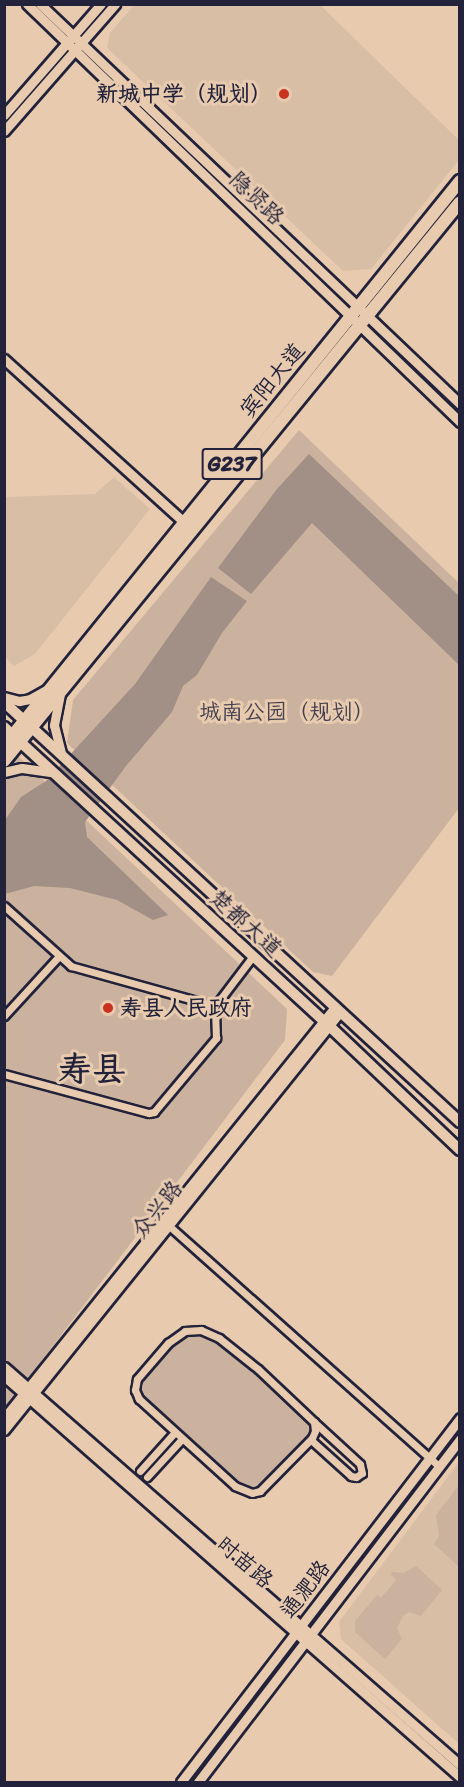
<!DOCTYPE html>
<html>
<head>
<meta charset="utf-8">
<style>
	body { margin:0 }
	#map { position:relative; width:464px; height:1787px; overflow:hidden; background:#e8cbaf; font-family:Sriracha,"LXGW WenKai TC",sans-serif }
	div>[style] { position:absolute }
	.built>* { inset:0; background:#d9bea6 }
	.green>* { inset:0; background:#cbb29e }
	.water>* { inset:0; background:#a28f85 }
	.roads { filter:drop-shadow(2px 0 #22223b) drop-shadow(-2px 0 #22223b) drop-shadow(0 2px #22223b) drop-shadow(0 -2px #22223b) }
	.street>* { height:7px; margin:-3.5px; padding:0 3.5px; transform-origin:3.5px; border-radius:3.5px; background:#e8cbaf }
	.secondary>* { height:9px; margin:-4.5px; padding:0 4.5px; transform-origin:4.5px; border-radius:4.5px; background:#e8cbaf }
	.primary>* { height:10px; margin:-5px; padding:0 5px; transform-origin:5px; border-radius:5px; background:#e8cbaf }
	.highway>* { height:12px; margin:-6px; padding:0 6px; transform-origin:6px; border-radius:6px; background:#e8cbaf }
	.dots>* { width:16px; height:16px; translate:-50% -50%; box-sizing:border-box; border:3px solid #e8cbaf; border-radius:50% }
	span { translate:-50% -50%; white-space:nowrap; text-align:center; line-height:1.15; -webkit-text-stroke:6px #e8cbaf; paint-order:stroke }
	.shield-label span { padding:2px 4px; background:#e8cbaf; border:2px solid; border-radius:4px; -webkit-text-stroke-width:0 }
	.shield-label { font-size:21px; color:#22223b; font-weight:700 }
	.poi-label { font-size:22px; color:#22223b; font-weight:700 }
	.right { translate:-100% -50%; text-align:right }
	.left { translate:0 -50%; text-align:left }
	.street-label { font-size:22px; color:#22223b }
	.park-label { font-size:22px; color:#443f4f }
	.town-label { font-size:34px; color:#22223b; font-weight:700 }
	.frame { position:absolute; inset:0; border:6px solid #22223b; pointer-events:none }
</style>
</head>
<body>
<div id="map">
	<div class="built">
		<div style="clip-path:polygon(134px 5px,320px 5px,459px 140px,459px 160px,371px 269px,343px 271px,107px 48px,110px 33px)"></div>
		<div style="clip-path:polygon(114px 477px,150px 509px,35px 654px,14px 666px,5px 657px,5px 497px,95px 494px)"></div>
		<div style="clip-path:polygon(459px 1462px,459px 1744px,341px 1639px,339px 1622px)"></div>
	</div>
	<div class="green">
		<div style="clip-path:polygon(299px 430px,459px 583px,459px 808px,332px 976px,313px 972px,67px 743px,73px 700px)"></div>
		<div style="clip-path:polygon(4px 743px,287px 1009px,285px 1040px,5px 1409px)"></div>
		<div style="clip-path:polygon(202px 1332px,219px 1340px,257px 1369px,312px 1424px,313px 1431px,309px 1438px,266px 1486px,252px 1492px,236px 1485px,141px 1398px,136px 1385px,170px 1345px,186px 1333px)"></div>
		<div style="clip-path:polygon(459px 1485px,459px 1567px,434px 1544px,439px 1536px,436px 1515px)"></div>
		<div style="clip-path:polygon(416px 1566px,442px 1590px,421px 1616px,409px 1612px,403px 1616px,397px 1628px,402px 1639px,385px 1659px,355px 1632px,355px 1621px,377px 1595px,381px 1598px,396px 1580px,391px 1575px,392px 1572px,403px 1573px)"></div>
	</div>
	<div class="water">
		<div style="clip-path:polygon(309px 454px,459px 596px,459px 665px,312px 523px,251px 594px,218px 568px,277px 489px)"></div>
		<div style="clip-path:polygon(211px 577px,247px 601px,222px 633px,197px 675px,183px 686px,172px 712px,126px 766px,85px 822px,87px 837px,168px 915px,153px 920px,117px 900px,70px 888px,34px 886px,5px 894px,5px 820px,21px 797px,46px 781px,135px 684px)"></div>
	</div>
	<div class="roads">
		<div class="street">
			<div style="left:4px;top:906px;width:90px;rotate:41.8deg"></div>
			<div style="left:71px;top:966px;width:149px;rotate:15.5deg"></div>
			<div style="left:215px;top:1006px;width:63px;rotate:-52.8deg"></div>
			<div style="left:4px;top:1016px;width:81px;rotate:-47.5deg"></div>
			<div style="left:4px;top:1074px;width:150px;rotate:15.1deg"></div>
			<div style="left:149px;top:1113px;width:5px;rotate:-11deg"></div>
			<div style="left:154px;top:1112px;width:97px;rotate:-50deg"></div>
			<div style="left:216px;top:1038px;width:32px;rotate:-92deg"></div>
			<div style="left:167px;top:1224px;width:364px;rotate:41.7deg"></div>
			<div style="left:201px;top:1330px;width:20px;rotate:24deg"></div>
			<div style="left:219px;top:1338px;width:50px;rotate:38.5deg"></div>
			<div style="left:258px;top:1369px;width:77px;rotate:43.4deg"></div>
			<div style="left:314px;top:1422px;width:9px;rotate:84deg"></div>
			<div style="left:315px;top:1431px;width:8px;rotate:113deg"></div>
			<div style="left:312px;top:1438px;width:74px;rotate:134.5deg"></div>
			<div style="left:260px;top:1491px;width:8px;rotate:166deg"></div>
			<div style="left:252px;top:1493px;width:18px;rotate:-158deg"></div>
			<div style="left:235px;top:1486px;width:130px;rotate:-137.8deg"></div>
			<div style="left:139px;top:1399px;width:10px;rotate:-114deg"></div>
			<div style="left:135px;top:1390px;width:11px;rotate:-80deg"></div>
			<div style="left:137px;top:1379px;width:48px;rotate:-49.3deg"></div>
			<div style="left:168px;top:1343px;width:21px;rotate:-35deg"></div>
			<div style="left:185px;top:1331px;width:16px;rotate:-4deg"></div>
			<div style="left:311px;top:1440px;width:54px;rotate:42deg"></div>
			<div style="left:351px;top:1476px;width:5px;rotate:11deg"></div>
			<div style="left:356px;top:1477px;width:7px;rotate:-34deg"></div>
			<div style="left:362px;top:1473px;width:9px;rotate:-103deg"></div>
			<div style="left:360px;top:1464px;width:62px;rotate:-137.6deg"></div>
			<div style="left:140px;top:1471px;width:52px;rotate:-48.1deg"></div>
			<div style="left:147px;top:1477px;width:52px;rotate:-47.4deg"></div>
		</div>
		<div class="secondary">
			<div style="left:27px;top:4px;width:602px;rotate:43.99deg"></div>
			<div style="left:40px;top:4px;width:580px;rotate:43.6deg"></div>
			<div style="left:4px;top:115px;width:147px;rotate:-48.9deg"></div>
			<div style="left:4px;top:131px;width:169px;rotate:-48.8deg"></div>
			<div style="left:4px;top:359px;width:250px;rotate:42.2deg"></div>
			<div style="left:60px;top:694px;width:32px;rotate:101deg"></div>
			<div style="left:54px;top:725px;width:29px;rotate:76deg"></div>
			<div style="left:4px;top:697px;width:16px;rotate:15deg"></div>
			<div style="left:19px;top:701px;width:11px;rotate:-10deg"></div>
			<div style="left:30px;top:699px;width:18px;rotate:-29deg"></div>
			<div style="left:4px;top:772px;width:18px;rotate:-13deg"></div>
			<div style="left:22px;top:768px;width:30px;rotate:8deg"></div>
			<div style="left:4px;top:1367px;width:605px;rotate:41.11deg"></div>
			<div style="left:4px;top:1376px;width:607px;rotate:41.33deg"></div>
			<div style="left:4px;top:1418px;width:528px;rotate:-51.15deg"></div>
			<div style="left:4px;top:1430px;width:536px;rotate:-51.21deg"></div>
			<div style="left:181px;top:1782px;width:459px;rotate:-52.5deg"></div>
			<div style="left:198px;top:1782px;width:432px;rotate:-52.6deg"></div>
		</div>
		<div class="primary">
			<div style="left:4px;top:702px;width:620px;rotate:42.65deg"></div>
			<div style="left:4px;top:727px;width:433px;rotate:42.6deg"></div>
			<div style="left:323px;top:1020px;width:189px;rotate:43.5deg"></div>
		</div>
		<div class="highway">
			<div style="left:4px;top:746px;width:726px;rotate:-51.09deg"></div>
			<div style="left:4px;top:761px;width:721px;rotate:-50.79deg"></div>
		</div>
	</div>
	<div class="dots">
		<div style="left:284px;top:94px;background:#c8321e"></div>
		<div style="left:108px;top:1008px;background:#c8321e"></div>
	</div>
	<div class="shield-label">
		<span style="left:232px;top:464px">G237</span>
	</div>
	<div class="poi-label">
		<span class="right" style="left:272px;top:94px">新城中学（规划）</span>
		<span class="left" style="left:120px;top:1008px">寿县人民政府</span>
	</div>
	<div class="street-label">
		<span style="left:257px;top:198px;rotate:44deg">隐贤路</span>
		<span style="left:272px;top:380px;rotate:-51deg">宾阳大道</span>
		<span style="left:246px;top:923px;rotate:42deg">楚都大道</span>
		<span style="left:157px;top:1209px;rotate:-51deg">众兴路</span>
		<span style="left:245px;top:1562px;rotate:41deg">时苗路</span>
		<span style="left:305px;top:1589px;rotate:-53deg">通淝路</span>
	</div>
	<div class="park-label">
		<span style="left:287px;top:712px">城南公园（规划）</span>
	</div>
	<div class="town-label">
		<span style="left:92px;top:1070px">寿县</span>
	</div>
	<div class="frame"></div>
</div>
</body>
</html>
